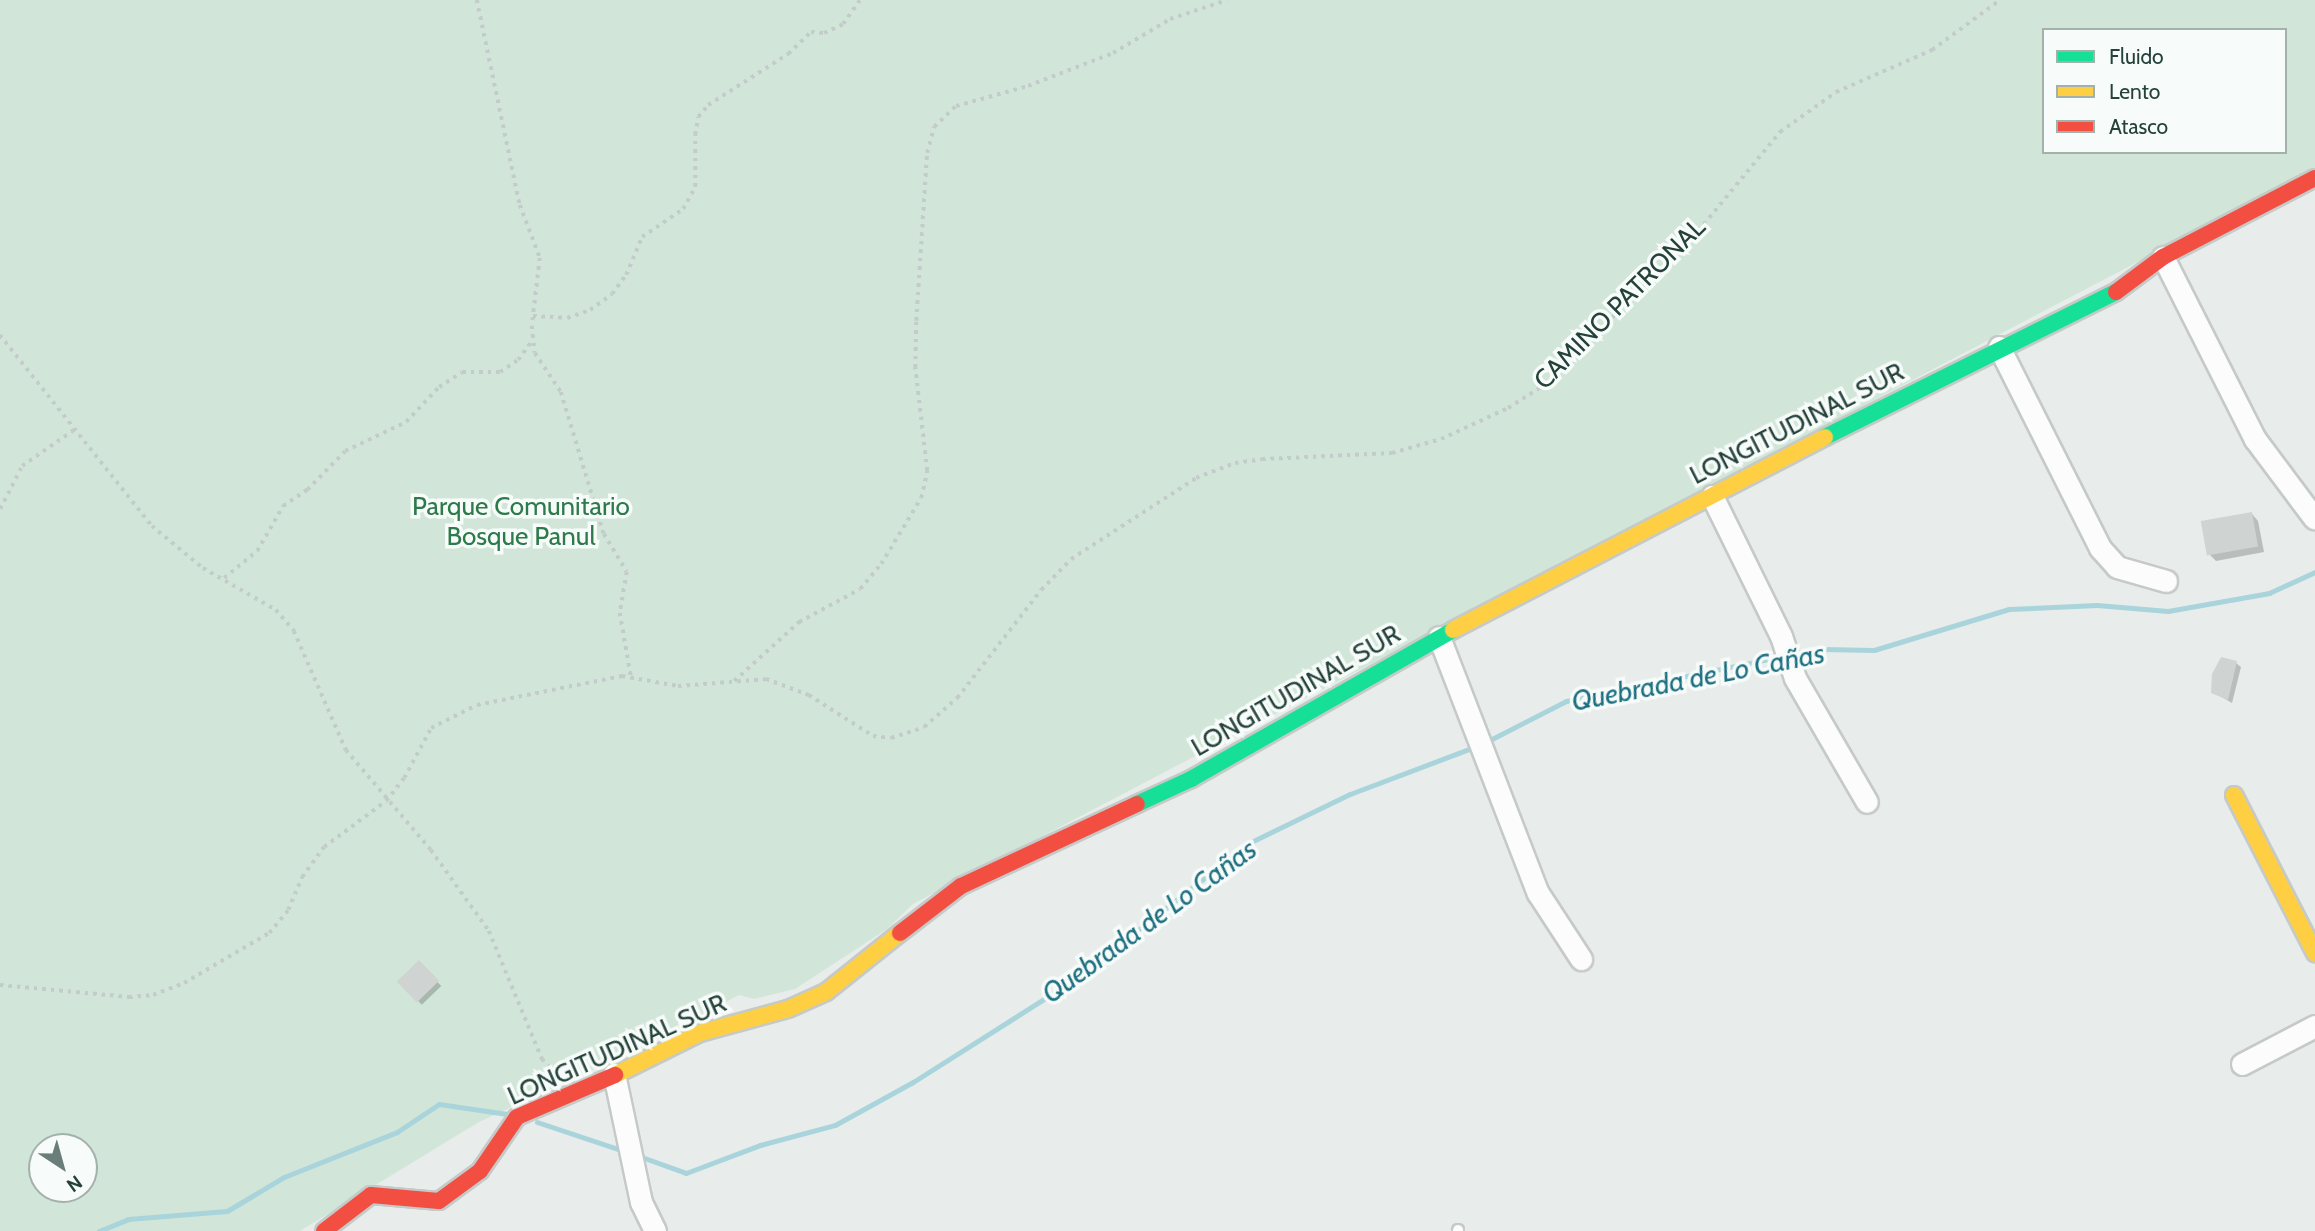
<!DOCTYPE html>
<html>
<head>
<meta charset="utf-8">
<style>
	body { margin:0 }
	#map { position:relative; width:2315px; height:1231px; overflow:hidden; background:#e8edeb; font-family:Cabin,sans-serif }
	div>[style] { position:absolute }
	.green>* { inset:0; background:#d1e6d8 }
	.shadow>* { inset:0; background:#0003; transform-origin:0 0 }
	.stream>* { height:5px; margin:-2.5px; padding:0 2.5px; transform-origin:2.5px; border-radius:2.5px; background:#a9d4db }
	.building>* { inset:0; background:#cfd4d2; transform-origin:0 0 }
	.path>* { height:3.5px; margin-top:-1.75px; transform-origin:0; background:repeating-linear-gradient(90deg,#c3ccca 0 3.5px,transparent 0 8.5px) }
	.roads { filter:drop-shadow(2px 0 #c5cac8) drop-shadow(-2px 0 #c5cac8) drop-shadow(0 2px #c5cac8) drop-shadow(0 -2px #c5cac8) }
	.lane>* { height:10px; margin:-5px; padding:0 5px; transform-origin:5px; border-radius:5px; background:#fcfcfc }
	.street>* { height:21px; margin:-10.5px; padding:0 10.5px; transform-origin:10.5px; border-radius:10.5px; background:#fcfcfc }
	.fast>* { height:16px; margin:-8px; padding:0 8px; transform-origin:8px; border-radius:8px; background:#16e098 }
	.slow>* { height:16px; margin:-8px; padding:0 8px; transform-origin:8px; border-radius:8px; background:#ffcf43 }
	.jam>* { height:16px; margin:-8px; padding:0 8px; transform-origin:8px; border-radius:8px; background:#f24e42 }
	span { translate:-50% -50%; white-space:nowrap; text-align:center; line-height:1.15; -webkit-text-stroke:7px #f7fbf9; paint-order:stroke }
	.street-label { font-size:26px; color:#24423a }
	.park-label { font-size:26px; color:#2d7a4b }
	.water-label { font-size:28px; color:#1c6f80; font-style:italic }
	.legend { position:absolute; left:2042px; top:28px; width:245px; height:126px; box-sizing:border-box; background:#f7fbf9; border:2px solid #a3b1ad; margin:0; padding:9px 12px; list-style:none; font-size:21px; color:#24423a }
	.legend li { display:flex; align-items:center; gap:14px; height:35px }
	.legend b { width:35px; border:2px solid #a3b1ad }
	.north { position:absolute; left:28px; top:1133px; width:70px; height:70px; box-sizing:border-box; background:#f7fbf9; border:2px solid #a3b1ad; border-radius:50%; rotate:144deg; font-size:19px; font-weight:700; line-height:28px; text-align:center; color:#24423a }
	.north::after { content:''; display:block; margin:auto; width:24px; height:32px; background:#697e78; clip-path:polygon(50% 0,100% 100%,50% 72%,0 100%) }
</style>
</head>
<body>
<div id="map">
	<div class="green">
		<div style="clip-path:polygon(evenodd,0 0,2315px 0,2315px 169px,913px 904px,887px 929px,795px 989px,754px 999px,739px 995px,635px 1050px,479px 1122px,300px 1231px,0 1231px,0 0,2044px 30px,2285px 30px,2285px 152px,2044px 152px,2044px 30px,0 0,42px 1147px,84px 1147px,84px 1189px,42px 1189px,42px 1147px)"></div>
	</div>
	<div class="shadow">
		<div style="clip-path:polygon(2252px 514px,2258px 521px,2264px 552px,2216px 561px,2209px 554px)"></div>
		<div style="clip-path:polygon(2236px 663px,2241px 667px,2232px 703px,2213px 692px)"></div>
		<div style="left:419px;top:963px;width:32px;height:27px;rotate:46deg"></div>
	</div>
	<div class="stream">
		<div style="left:1793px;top:654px;width:29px;rotate:-10deg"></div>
		<div style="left:1822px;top:649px;width:52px;rotate:1.1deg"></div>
		<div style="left:1874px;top:650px;width:141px;rotate:-16.9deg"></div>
		<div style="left:2009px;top:609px;width:88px;rotate:-2.6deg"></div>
		<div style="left:2097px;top:605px;width:71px;rotate:4.8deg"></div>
		<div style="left:2168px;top:611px;width:103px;rotate:-10.1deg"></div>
		<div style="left:2269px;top:593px;width:51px;rotate:-24.5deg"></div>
		<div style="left:1486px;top:742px;width:90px;rotate:-27.1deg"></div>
		<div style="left:1566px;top:701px;width:223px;rotate:-11.7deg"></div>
		<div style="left:537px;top:1122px;width:92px;rotate:18.4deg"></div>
		<div style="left:636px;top:1155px;width:53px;rotate:19.8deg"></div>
		<div style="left:686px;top:1173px;width:79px;rotate:-20.7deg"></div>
		<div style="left:760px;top:1145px;width:78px;rotate:-14.9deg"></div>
		<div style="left:835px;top:1125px;width:89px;rotate:-28.9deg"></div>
		<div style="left:913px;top:1082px;width:192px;rotate:-32.4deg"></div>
		<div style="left:1075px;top:979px;width:221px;rotate:-38deg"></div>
		<div style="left:1249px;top:843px;width:112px;rotate:-25.9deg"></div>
		<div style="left:1350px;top:794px;width:136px;rotate:-20.7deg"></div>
		<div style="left:99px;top:1231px;width:31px;rotate:-22deg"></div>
		<div style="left:128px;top:1219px;width:99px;rotate:-4.6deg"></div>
		<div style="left:227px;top:1211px;width:66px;rotate:-30.8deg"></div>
		<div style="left:284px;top:1177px;width:122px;rotate:-21.7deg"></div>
		<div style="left:397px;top:1132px;width:50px;rotate:-33.7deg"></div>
		<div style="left:439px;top:1104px;width:69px;rotate:8.4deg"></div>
	</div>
	<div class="building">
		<div style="left:2252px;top:512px;width:35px;height:52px;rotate:80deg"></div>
		<div style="clip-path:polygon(2221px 657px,2237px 661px,2228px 700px,2211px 693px,2212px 674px)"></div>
		<div style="left:419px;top:960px;width:29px;height:31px;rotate:46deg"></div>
	</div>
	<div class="path">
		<div style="left:477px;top:0;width:209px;rotate:78.2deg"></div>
		<div style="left:520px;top:205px;width:57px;rotate:69.3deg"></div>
		<div style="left:540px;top:258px;width:68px;rotate:96.7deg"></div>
		<div style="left:532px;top:326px;width:27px;rotate:84deg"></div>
		<div style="left:535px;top:353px;width:47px;rotate:56.3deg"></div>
		<div style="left:561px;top:392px;width:148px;rotate:73.2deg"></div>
		<div style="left:604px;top:534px;width:44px;rotate:58.8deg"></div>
		<div style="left:627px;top:572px;width:42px;rotate:99.7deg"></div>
		<div style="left:620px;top:613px;width:65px;rotate:80.2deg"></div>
		<div style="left:533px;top:316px;width:34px;rotate:3deg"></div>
		<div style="left:567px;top:318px;width:24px;rotate:-19deg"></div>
		<div style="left:590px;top:310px;width:27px;rotate:-36deg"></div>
		<div style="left:612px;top:294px;width:24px;rotate:-54deg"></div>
		<div style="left:626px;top:275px;width:41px;rotate:-67.2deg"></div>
		<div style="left:642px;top:237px;width:50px;rotate:-34.3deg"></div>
		<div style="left:683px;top:209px;width:25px;rotate:-61deg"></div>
		<div style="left:695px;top:187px;width:52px;rotate:-90deg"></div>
		<div style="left:695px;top:135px;width:18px;rotate:-81deg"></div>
		<div style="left:698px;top:117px;width:16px;rotate:-50deg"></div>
		<div style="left:708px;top:105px;width:95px;rotate:-32.5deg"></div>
		<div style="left:788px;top:54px;width:32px;rotate:-44deg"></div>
		<div style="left:811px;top:32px;width:13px;rotate:4deg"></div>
		<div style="left:824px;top:33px;width:21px;rotate:-25deg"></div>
		<div style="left:843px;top:24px;width:29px;rotate:-55deg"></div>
		<div style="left:0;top:335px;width:244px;rotate:51.5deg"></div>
		<div style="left:152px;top:526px;width:66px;rotate:39.5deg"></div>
		<div style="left:203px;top:568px;width:84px;rotate:29.9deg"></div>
		<div style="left:276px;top:610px;width:28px;rotate:49deg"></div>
		<div style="left:294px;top:631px;width:130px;rotate:66.4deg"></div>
		<div style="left:346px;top:750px;width:131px;rotate:49.6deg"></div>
		<div style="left:431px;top:850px;width:100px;rotate:54.4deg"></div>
		<div style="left:489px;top:931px;width:139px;rotate:67.5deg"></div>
		<div style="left:542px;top:1059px;width:25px;rotate:45deg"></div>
		<div style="left:0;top:509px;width:48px;rotate:-62.9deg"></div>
		<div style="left:22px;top:466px;width:68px;rotate:-34.9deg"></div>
		<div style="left:224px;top:578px;width:43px;rotate:-39.3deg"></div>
		<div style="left:257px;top:551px;width:52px;rotate:-60deg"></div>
		<div style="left:283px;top:506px;width:29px;rotate:-34deg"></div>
		<div style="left:307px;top:490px;width:54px;rotate:-45.7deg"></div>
		<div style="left:345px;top:451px;width:68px;rotate:-25.4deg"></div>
		<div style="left:406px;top:422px;width:48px;rotate:-46.7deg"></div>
		<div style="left:439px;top:387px;width:27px;rotate:-33deg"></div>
		<div style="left:462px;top:372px;width:38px"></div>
		<div style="left:500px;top:372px;width:22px;rotate:-34deg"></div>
		<div style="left:518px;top:360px;width:24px;rotate:-54deg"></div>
		<div style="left:734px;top:681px;width:88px;rotate:-42.2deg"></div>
		<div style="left:799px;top:622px;width:69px;rotate:-28.4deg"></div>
		<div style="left:860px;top:589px;width:33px;rotate:-50deg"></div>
		<div style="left:881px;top:564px;width:77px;rotate:-58.8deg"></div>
		<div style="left:921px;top:498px;width:28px;rotate:-77deg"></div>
		<div style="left:927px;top:471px;width:104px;rotate:-96.6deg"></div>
		<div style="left:915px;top:368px;width:47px;rotate:-88.8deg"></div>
		<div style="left:916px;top:321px;width:168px;rotate:-86.3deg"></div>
		<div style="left:927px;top:153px;width:27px;rotate:-75deg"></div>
		<div style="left:934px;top:127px;width:30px;rotate:-44deg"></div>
		<div style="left:956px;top:106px;width:75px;rotate:-15.5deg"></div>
		<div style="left:1028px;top:86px;width:91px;rotate:-21.2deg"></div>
		<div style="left:1113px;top:53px;width:66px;rotate:-30.8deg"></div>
		<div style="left:1170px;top:19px;width:60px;rotate:-18.4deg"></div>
		<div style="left:0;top:985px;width:130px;rotate:5.3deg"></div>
		<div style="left:129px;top:997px;width:24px;rotate:-5deg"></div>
		<div style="left:153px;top:995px;width:33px;rotate:-21deg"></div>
		<div style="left:184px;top:983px;width:99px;rotate:-30.5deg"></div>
		<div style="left:269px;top:933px;width:30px;rotate:-50deg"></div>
		<div style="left:288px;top:910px;width:36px;rotate:-67deg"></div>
		<div style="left:302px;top:877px;width:37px;rotate:-54deg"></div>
		<div style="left:324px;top:847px;width:77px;rotate:-36.6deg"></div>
		<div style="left:386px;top:801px;width:29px;rotate:-52deg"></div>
		<div style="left:404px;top:778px;width:57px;rotate:-61.6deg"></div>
		<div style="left:431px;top:728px;width:51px;rotate:-26.6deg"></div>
		<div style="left:477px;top:705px;width:148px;rotate:-11.3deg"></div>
		<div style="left:622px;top:676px;width:57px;rotate:10.1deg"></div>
		<div style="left:678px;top:686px;width:88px;rotate:-4.5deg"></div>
		<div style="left:766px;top:679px;width:46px;rotate:20.4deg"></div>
		<div style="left:809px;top:695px;width:76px;rotate:32.6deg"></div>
		<div style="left:873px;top:736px;width:18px;rotate:6deg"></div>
		<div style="left:891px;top:738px;width:35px;rotate:-18deg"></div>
		<div style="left:924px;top:727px;width:44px;rotate:-41.3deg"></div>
		<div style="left:957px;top:698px;width:137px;rotate:-52.1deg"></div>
		<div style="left:1041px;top:590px;width:43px;rotate:-45.9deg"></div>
		<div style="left:1071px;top:559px;width:149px;rotate:-32.9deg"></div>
		<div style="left:1196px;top:478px;width:42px;rotate:-21deg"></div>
		<div style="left:1235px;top:463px;width:27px;rotate:-8deg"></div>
		<div style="left:1262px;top:459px;width:130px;rotate:-2.6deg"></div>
		<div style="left:1392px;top:453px;width:51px;rotate:-15.9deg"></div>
		<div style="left:1441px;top:439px;width:74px;rotate:-24.8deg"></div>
		<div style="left:1508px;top:408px;width:45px;rotate:-32.3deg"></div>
		<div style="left:1546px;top:384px;width:216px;rotate:-45.2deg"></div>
		<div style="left:1698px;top:231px;width:129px;rotate:-50.4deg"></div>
		<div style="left:1780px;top:132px;width:69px;rotate:-35.5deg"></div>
		<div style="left:1836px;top:92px;width:105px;rotate:-23.6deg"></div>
		<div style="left:1932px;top:50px;width:84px;rotate:-36.3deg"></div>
	</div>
	<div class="roads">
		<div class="lane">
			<div style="left:1458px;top:1230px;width:1px;rotate:90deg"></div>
		</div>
		<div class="street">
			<div style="left:2163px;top:257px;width:204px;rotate:63.2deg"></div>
			<div style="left:2255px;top:439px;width:99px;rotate:53.2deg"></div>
			<div style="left:1999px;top:347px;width:225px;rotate:63.3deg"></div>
			<div style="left:2100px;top:548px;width:25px;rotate:48deg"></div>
			<div style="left:2117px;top:567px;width:51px;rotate:15.9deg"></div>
			<div style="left:1712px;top:496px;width:156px;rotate:63.8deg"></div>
			<div style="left:1781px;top:636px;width:44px;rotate:71.6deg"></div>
			<div style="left:1795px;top:678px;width:143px;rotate:59.9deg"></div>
			<div style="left:1439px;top:637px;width:274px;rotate:68.9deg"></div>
			<div style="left:1538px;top:893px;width:79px;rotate:56.9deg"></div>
			<div style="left:2242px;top:1064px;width:82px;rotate:-27.5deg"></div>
			<div style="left:614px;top:1074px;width:131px;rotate:78.1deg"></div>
			<div style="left:641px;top:1202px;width:32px;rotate:64deg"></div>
		</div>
		<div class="fast">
			<div style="left:1825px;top:437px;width:325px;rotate:-26.5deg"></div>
			<div style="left:1137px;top:804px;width:60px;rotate:-24.8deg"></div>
			<div style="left:1191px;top:779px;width:301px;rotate:-29.6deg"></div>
		</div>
		<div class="slow">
			<div style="left:1453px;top:630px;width:419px;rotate:-27.4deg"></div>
			<div style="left:2234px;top:795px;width:178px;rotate:62.9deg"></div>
			<div style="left:615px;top:1075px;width:95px;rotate:-26.3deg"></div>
			<div style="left:700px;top:1033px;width:91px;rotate:-15.3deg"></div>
			<div style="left:788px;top:1009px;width:42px;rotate:-24.1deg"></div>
			<div style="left:826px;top:992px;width:95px;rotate:-38.6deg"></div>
		</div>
		<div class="jam">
			<div style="left:2116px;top:292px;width:59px;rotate:-36.7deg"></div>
			<div style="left:2163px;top:257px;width:171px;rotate:-27.5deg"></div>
			<div style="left:900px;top:933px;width:77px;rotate:-37.6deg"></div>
			<div style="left:961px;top:886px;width:194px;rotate:-25deg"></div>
			<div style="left:324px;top:1231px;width:59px;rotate:-37.5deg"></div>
			<div style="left:371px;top:1195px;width:68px;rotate:5deg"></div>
			<div style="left:439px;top:1201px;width:51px;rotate:-36.2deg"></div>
			<div style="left:480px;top:1171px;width:65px;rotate:-55.6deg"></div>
			<div style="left:517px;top:1117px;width:107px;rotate:-23.2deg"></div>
		</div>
	</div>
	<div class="street-label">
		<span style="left:1620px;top:304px;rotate:-45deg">CAMINO PATRONAL</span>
		<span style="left:1797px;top:424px;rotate:-27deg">LONGITUDINAL SUR</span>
		<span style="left:1296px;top:691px;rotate:-30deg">LONGITUDINAL SUR</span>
		<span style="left:617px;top:1050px;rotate:-24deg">LONGITUDINAL SUR</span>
	</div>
	<div class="park-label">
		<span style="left:521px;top:522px">Parque Comunitario<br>Bosque Panul</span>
	</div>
	<div class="water-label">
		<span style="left:1698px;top:677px;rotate:-11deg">Quebrada de Lo Cañas</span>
		<span style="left:1149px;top:921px;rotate:-36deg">Quebrada de Lo Cañas</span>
	</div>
	<ul class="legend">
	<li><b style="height:9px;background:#16e098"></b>Fluido</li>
	<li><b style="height:9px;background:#ffcf43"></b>Lento</li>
	<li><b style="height:9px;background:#f24e42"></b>Atasco</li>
	</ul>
	<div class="north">N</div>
</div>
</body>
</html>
